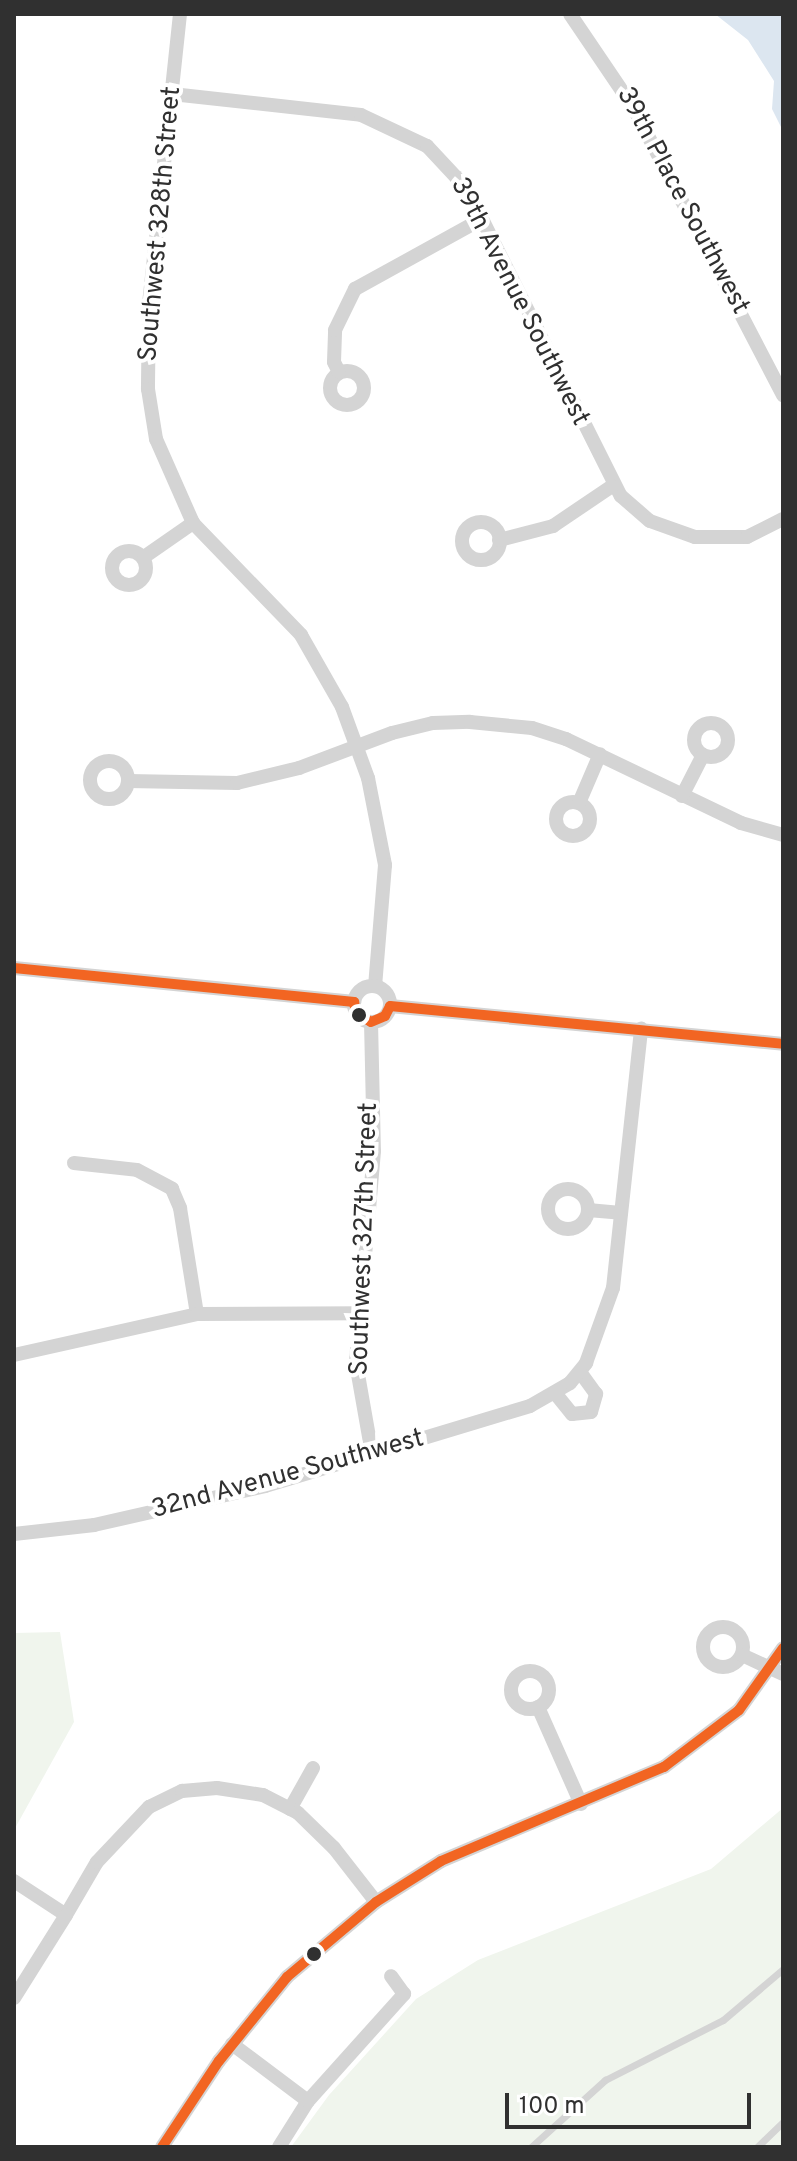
<!DOCTYPE html>
<html>
<head>
<meta charset="utf-8">
<style>
	body { margin:0 }
	#map { position:relative; width:797px; height:2161px; overflow:hidden; background:#fff; font-family:Overpass,sans-serif }
	div>[style] { position:absolute }
	.green>* { inset:0; background:#f0f5ed }
	.water>* { inset:0; background:#dce6f0 }
	.lane>* { height:7px; margin:-3.5px; padding:0 3.5px; transform-origin:3.5px; border-radius:3.5px; background:#d4d4d4 }
	.street>* { height:14px; margin:-7px; padding:0 7px; transform-origin:7px; border-radius:7px; background:#d4d4d4 }
	.street>.ring { margin:-7px; padding:0; box-sizing:content-box; background:none; border:14px solid #d4d4d4; border-radius:50% }
	.bus-1>* { height:10px; margin:-5px; padding:0 5px; transform-origin:5px; border-radius:5px; background:#f26522 }
	.dots>* { width:22px; height:22px; translate:-50% -50%; box-sizing:border-box; border:4px solid #fff; border-radius:50% }
	span { translate:-50% -50%; white-space:nowrap; text-align:center; line-height:1.15; -webkit-text-stroke:8px #fff; paint-order:stroke }
	.street-label { font-size:26px; color:#303030 }
	.frame { position:absolute; inset:0; border:16px solid #303030; pointer-events:none }
	.scale { position:absolute; left:505px; top:2093px; width:246px; height:36px; box-sizing:border-box; border:4px solid #303030; border-top:0; padding-left:10px; font-size:24px; line-height:28px; white-space:nowrap; color:#303030; -webkit-text-stroke:6px #fff; paint-order:stroke }
</style>
</head>
<body>
<div id="map">
	<div class="green">
		<div style="clip-path:polygon(60px 1632px,74px 1722px,14px 1830px,14px 1633px)"></div>
		<div style="clip-path:polygon(783px 1808px,783px 2147px,291px 2147px,329px 2095px,416px 1999px,478px 1960px,711px 1869px)"></div>
	</div>
	<div class="water">
		<div style="clip-path:polygon(715px 14px,783px 14px,783px 131px,772px 109px,774px 81px,748px 40px)"></div>
	</div>
	<div class="lane">
		<div style="left:531px;top:2147px;width:100px;rotate:-42.2deg"></div>
		<div style="left:605px;top:2080px;width:132px;rotate:-27deg"></div>
		<div style="left:723px;top:2020px;width:79px;rotate:-40.4deg"></div>
		<div style="left:757px;top:2147px;width:36px;rotate:-44deg"></div>
	</div>
	<div class="street">
		<div style="left:180px;top:14px;width:290px;rotate:96.1deg"></div>
		<div style="left:149px;top:302px;width:87px;rotate:90.7deg"></div>
		<div style="left:148px;top:389px;width:51px;rotate:80.9deg"></div>
		<div style="left:156px;top:439px;width:92px;rotate:66.2deg"></div>
		<div style="left:193px;top:523px;width:156px;rotate:46deg"></div>
		<div style="left:301px;top:635px;width:83px;rotate:60.3deg"></div>
		<div style="left:342px;top:707px;width:76px;rotate:69.9deg"></div>
		<div style="left:368px;top:778px;width:89px;rotate:78.9deg"></div>
		<div style="left:385px;top:865px;width:121px;rotate:94.7deg"></div>
		<div style="left:570px;top:14px;width:112px;rotate:55.9deg"></div>
		<div style="left:633px;top:107px;width:325px;rotate:62.5deg"></div>
		<div style="left:172px;top:94px;width:190px;rotate:6.3deg"></div>
		<div style="left:361px;top:115px;width:73px;rotate:25.2deg"></div>
		<div style="left:427px;top:146px;width:42px;rotate:46.9deg"></div>
		<div style="left:456px;top:177px;width:49px;rotate:58.2deg"></div>
		<div style="left:482px;top:219px;width:310px;rotate:63.4deg"></div>
		<div style="left:621px;top:496px;width:38px;rotate:41deg"></div>
		<div style="left:650px;top:521px;width:48px;rotate:19.6deg"></div>
		<div style="left:695px;top:537px;width:52px"></div>
		<div style="left:747px;top:537px;width:40px;rotate:-26.6deg"></div>
		<div class="ring" style="left:330px;top:371px;width:20px;height:20px"></div>
		<div style="left:339px;top:372px;width:11px;rotate:-117deg"></div>
		<div style="left:334px;top:362px;width:32px;rotate:-88deg"></div>
		<div style="left:335px;top:330px;width:46px;rotate:-64deg"></div>
		<div style="left:355px;top:289px;width:145px;rotate:-28.9deg"></div>
		<div class="ring" style="left:462px;top:522px;width:24px;height:24px"></div>
		<div style="left:499px;top:540px;width:56px;rotate:-14.5deg"></div>
		<div style="left:553px;top:526px;width:71px;rotate:-34.1deg"></div>
		<div class="ring" style="left:112px;top:551px;width:20px;height:20px"></div>
		<div style="left:144px;top:557px;width:60px;rotate:-34.8deg"></div>
		<div class="ring" style="left:694px;top:723px;width:20px;height:20px"></div>
		<div class="ring" style="left:90px;top:761px;width:24px;height:24px"></div>
		<div style="left:128px;top:781px;width:109px;rotate:1.1deg"></div>
		<div style="left:237px;top:783px;width:64px;rotate:-13.6deg"></div>
		<div style="left:299px;top:768px;width:99px;rotate:-20.6deg"></div>
		<div style="left:392px;top:733px;width:42px;rotate:-13.7deg"></div>
		<div style="left:433px;top:723px;width:37px;rotate:-2deg"></div>
		<div style="left:470px;top:722px;width:62px;rotate:5.5deg"></div>
		<div style="left:532px;top:728px;width:36px;rotate:18deg"></div>
		<div style="left:566px;top:739px;width:194px;rotate:25.6deg"></div>
		<div style="left:741px;top:823px;width:44px;rotate:15.9deg"></div>
		<div style="left:682px;top:796px;width:46px;rotate:-62.9deg"></div>
		<div class="ring" style="left:556px;top:802px;width:20px;height:20px"></div>
		<div style="left:579px;top:803px;width:53px;rotate:-66.8deg"></div>
		<div style="left:14px;top:968px;width:342px;rotate:5.7deg"></div>
		<div class="ring" style="left:354px;top:986px;width:22px;height:22px"></div>
		<div style="left:390px;top:1006px;width:395px;rotate:5.5deg"></div>
		<div style="left:371px;top:1022px;width:129px;rotate:88.7deg"></div>
		<div style="left:374px;top:1151px;width:213px;rotate:94.9deg"></div>
		<div style="left:356px;top:1363px;width:92px;rotate:80deg"></div>
		<div style="left:74px;top:1163px;width:63px;rotate:6.3deg"></div>
		<div style="left:137px;top:1170px;width:40px;rotate:28deg"></div>
		<div style="left:172px;top:1189px;width:21px;rotate:67deg"></div>
		<div style="left:180px;top:1208px;width:107px;rotate:80.9deg"></div>
		<div class="ring" style="left:548px;top:1189px;width:26px;height:26px"></div>
		<div style="left:588px;top:1210px;width:33px;rotate:5deg"></div>
		<div style="left:14px;top:1355px;width:188px;rotate:-12.6deg"></div>
		<div style="left:197px;top:1314px;width:164px;rotate:-0.3deg"></div>
		<div style="left:555px;top:1393px;width:27px;rotate:51deg"></div>
		<div style="left:572px;top:1414px;width:19px;rotate:-6deg"></div>
		<div style="left:591px;top:1412px;width:19px;rotate:-74deg"></div>
		<div style="left:596px;top:1394px;width:27px;rotate:-126deg"></div>
		<div style="left:14px;top:1534px;width:81px;rotate:-6.4deg"></div>
		<div style="left:94px;top:1525px;width:175px;rotate:-12.8deg"></div>
		<div style="left:265px;top:1486px;width:277px;rotate:-16.8deg"></div>
		<div style="left:530px;top:1406px;width:46px;rotate:-29.9deg"></div>
		<div style="left:570px;top:1383px;width:26px;rotate:-51deg"></div>
		<div style="left:586px;top:1363px;width:80px;rotate:-70.2deg"></div>
		<div style="left:613px;top:1288px;width:261px;rotate:-83.8deg"></div>
		<div class="ring" style="left:703px;top:1627px;width:26px;height:26px"></div>
		<div style="left:742px;top:1655px;width:45px;rotate:24.9deg"></div>
		<div class="ring" style="left:511px;top:1671px;width:24px;height:24px"></div>
		<div style="left:538px;top:1707px;width:106px;rotate:66.1deg"></div>
		<div style="left:290px;top:1809px;width:47px;rotate:-60.7deg"></div>
		<div style="left:14px;top:1881px;width:62px;rotate:33.2deg"></div>
		<div style="left:66px;top:1915px;width:61px;rotate:-59.7deg"></div>
		<div style="left:97px;top:1862px;width:76px;rotate:-46.6deg"></div>
		<div style="left:149px;top:1807px;width:37px;rotate:-26deg"></div>
		<div style="left:182px;top:1791px;width:35px;rotate:-5deg"></div>
		<div style="left:217px;top:1788px;width:47px;rotate:8.7deg"></div>
		<div style="left:263px;top:1795px;width:39px;rotate:27deg"></div>
		<div style="left:298px;top:1813px;width:50px;rotate:44.2deg"></div>
		<div style="left:334px;top:1848px;width:68px;rotate:52.1deg"></div>
		<div style="left:14px;top:1998px;width:98px;rotate:-57.9deg"></div>
		<div style="left:232px;top:2044px;width:95px;rotate:36.9deg"></div>
		<div style="left:162px;top:2147px;width:103px;rotate:-56.5deg"></div>
		<div style="left:219px;top:2061px;width:108px;rotate:-51deg"></div>
		<div style="left:287px;top:1977px;width:116px;rotate:-40.1deg"></div>
		<div style="left:376px;top:1902px;width:77px;rotate:-32.2deg"></div>
		<div style="left:441px;top:1861px;width:242px;rotate:-22.9deg"></div>
		<div style="left:664px;top:1767px;width:94px;rotate:-37.2deg"></div>
		<div style="left:739px;top:1710px;width:76px;rotate:-54.6deg"></div>
		<div style="left:279px;top:2147px;width:54px;rotate:-57.8deg"></div>
		<div style="left:308px;top:2101px;width:144px;rotate:-48.1deg"></div>
		<div style="left:404px;top:1994px;width:22px;rotate:-126deg"></div>
	</div>
	<div class="bus-1">
		<div style="left:14px;top:968px;width:342px;rotate:5.7deg"></div>
		<div style="left:354px;top:1002px;width:11px;rotate:80deg"></div>
		<div style="left:356px;top:1013px;width:17px;rotate:31deg"></div>
		<div style="left:371px;top:1022px;width:15px;rotate:-23deg"></div>
		<div style="left:385px;top:1016px;width:11px;rotate:-63deg"></div>
		<div style="left:390px;top:1006px;width:395px;rotate:5.5deg"></div>
		<div style="left:162px;top:2147px;width:103px;rotate:-56.5deg"></div>
		<div style="left:219px;top:2061px;width:108px;rotate:-51deg"></div>
		<div style="left:287px;top:1977px;width:116px;rotate:-40.1deg"></div>
		<div style="left:376px;top:1902px;width:77px;rotate:-32.2deg"></div>
		<div style="left:441px;top:1861px;width:242px;rotate:-22.9deg"></div>
		<div style="left:664px;top:1767px;width:94px;rotate:-37.2deg"></div>
		<div style="left:739px;top:1710px;width:76px;rotate:-54.6deg"></div>
	</div>
	<div class="dots">
		<div style="left:359px;top:1015px;background:#303030"></div>
		<div style="left:314px;top:1954px;background:#303030"></div>
	</div>
	<div class="street-label">
		<span style="left:682px;top:201px;rotate:62deg">39th Place Southwest</span>
		<span style="left:161px;top:224px;rotate:-85deg">Southwest 328th Street</span>
		<span style="left:519px;top:302px;rotate:63deg">39th Avenue Southwest</span>
		<span style="left:365px;top:1239px;rotate:-88deg">Southwest 327th Street</span>
		<span style="left:288px;top:1475px;rotate:-15deg">32nd Avenue Southwest</span>
	</div>
	<div class="frame"></div>
	<div class="scale">100 m</div>
</div>
</body>
</html>
